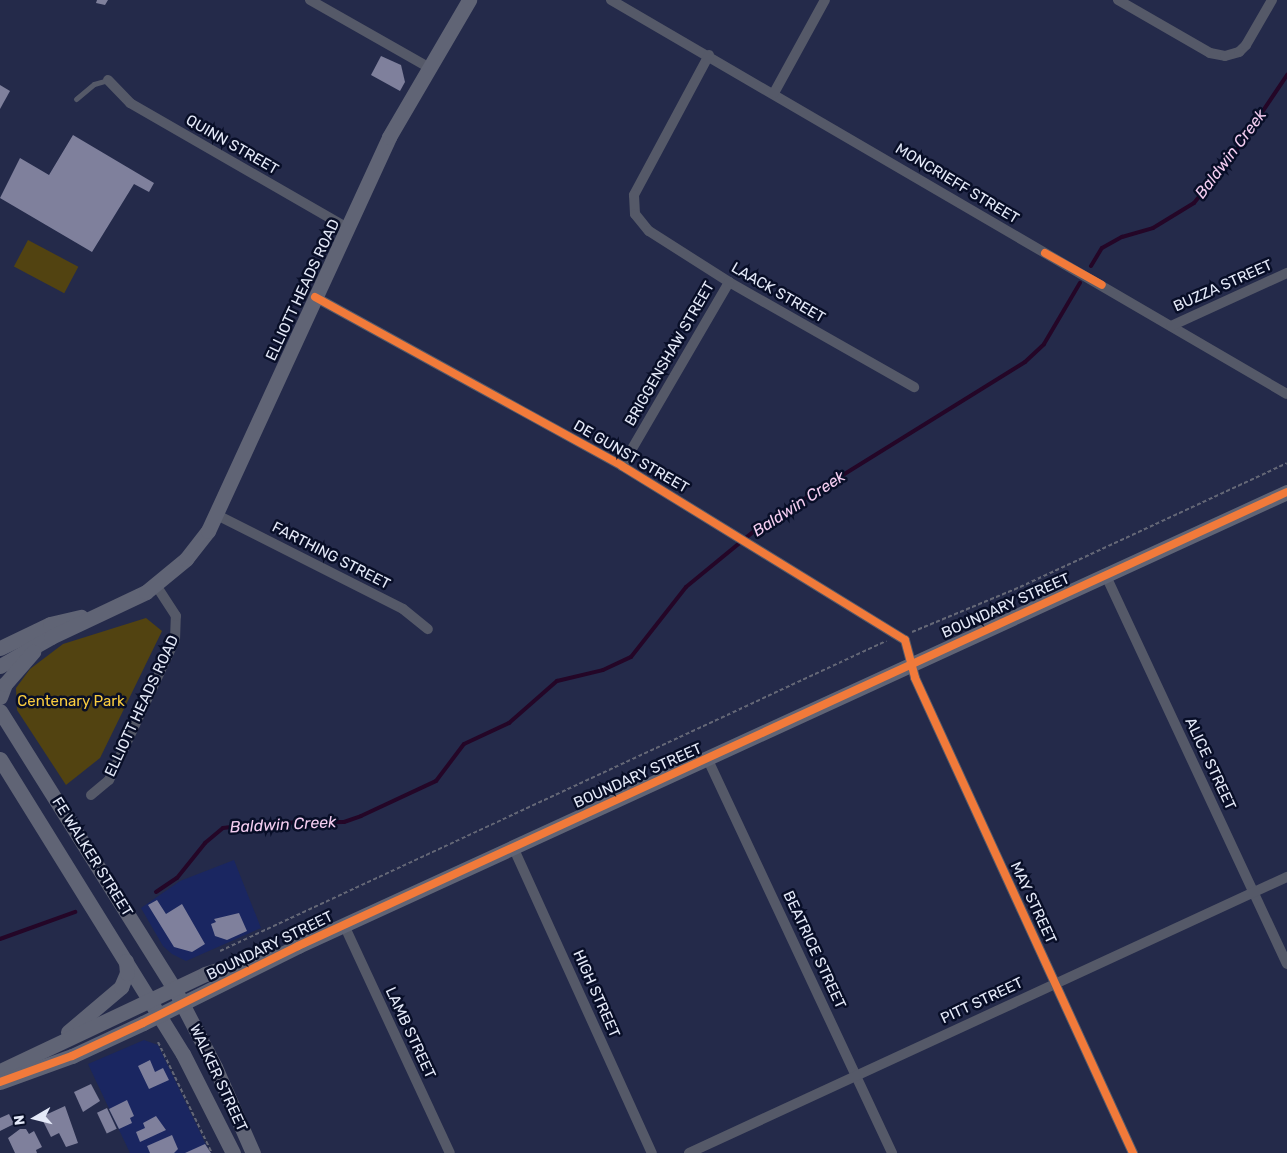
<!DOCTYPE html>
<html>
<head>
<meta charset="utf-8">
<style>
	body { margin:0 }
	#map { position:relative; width:1287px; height:1153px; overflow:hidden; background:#242a4a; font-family:Rubik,sans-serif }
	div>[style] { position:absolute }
	.built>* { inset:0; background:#1a2661 }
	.green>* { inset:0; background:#524311; transform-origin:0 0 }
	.stream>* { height:4px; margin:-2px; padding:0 2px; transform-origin:2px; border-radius:2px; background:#240627 }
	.building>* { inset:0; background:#7f809c; transform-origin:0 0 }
	.path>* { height:2px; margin-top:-1px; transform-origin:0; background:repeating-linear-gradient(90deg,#646776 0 4px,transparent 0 6.5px) }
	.lane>* { height:5px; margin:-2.5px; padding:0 2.5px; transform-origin:2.5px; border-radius:2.5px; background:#555968 }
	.street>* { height:10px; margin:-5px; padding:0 5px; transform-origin:5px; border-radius:5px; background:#555968 }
	.secondary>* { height:15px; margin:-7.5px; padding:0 7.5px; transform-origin:7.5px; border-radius:7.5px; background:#606475 }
	.cycleway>* { height:8px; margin:-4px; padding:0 4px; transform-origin:4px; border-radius:4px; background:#f17a3a }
	span { translate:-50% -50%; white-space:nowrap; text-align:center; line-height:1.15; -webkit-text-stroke:5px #080e27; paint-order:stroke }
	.street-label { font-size:15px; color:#e4e9f8 }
	.park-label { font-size:15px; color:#f9cc3f }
	.water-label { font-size:16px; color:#f4cdf0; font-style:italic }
	.north { position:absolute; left:10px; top:1093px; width:50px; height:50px; -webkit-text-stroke:4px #080e27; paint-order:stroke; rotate:262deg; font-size:14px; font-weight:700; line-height:20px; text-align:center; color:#e4e9f8 }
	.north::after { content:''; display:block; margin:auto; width:18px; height:22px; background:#e4e9f8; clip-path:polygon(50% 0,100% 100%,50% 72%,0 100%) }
</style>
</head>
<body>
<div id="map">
	<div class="built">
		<div style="clip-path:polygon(234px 860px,261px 928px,186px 961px,172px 954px,163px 946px,141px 908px,180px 881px)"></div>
		<div style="clip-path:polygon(144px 1040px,158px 1045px,210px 1153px,130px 1153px,88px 1064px)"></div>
	</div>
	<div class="green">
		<div style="left:28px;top:240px;width:57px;height:30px;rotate:28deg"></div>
		<div style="clip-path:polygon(146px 618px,162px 631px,100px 758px,66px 785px,17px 710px,16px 688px,30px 669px,63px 644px)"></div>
	</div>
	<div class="stream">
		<div style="left:1091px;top:266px;width:21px;rotate:-59deg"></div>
		<div style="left:1102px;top:248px;width:23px;rotate:-29deg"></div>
		<div style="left:1122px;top:237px;width:32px;rotate:-16deg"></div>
		<div style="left:1153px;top:228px;width:48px;rotate:-31.4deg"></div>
		<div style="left:1194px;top:203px;width:67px;rotate:-51.1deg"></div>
		<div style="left:1236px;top:151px;width:92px;rotate:-56.1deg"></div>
		<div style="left:156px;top:892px;width:25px;rotate:-34deg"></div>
		<div style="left:177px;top:878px;width:45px;rotate:-51.3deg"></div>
		<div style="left:205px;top:843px;width:23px;rotate:-40deg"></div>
		<div style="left:223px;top:828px;width:39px;rotate:-7deg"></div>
		<div style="left:262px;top:823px;width:82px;rotate:-0.7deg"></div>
		<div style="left:344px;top:822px;width:18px;rotate:-19deg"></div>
		<div style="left:361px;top:816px;width:83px;rotate:-25deg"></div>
		<div style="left:436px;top:781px;width:46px;rotate:-52.9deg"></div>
		<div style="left:464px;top:744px;width:50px;rotate:-25deg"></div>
		<div style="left:509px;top:723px;width:64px;rotate:-41.2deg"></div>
		<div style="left:557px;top:681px;width:47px;rotate:-13.4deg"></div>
		<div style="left:603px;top:670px;width:31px;rotate:-25deg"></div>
		<div style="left:631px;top:657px;width:89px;rotate:-51.8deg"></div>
		<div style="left:686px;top:587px;width:94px;rotate:-39.4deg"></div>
		<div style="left:759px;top:527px;width:313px;rotate:-31.8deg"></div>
		<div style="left:1025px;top:362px;width:26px;rotate:-43deg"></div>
		<div style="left:1044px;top:344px;width:71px;rotate:-59.5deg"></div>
		<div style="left:0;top:939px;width:80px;rotate:-19.8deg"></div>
	</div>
	<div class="building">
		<div style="clip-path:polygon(97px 0,108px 0,105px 5px,96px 3px)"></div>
		<div style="clip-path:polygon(381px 56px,401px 65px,405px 82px,400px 91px,371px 75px)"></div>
		<div style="clip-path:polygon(0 85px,10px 91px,0 109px)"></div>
		<div style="clip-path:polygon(73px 135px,154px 183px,149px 192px,134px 184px,92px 252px,0 198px,20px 158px,49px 175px)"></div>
		<div style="clip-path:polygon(157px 900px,166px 914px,182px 904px,205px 944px,192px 952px,174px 947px,148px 905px)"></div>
		<div style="clip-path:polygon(239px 913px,247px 931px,227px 940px,215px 936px,211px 924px,216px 922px,214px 919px)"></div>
		<div style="clip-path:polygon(150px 1060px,155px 1072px,163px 1068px,169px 1080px,149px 1089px,138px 1066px)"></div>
		<div style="clip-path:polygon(91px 1084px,100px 1101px,83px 1112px,74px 1092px)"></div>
		<div style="clip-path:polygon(127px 1100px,134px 1116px,130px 1118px,132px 1123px,119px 1129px,109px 1109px)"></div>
		<div style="clip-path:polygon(65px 1106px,78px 1143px,66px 1147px,59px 1133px,51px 1137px,41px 1117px)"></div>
		<div style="left:107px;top:1108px;width:23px;height:11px;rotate:65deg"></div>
		<div style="clip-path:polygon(9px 1114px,14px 1124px,0 1131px,0 1118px)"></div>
		<div style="clip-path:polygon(156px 1116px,166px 1130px,140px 1142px,136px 1132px,145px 1128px,143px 1123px)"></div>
		<div style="clip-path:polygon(20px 1129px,26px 1129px,29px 1134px,34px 1131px,42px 1147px,36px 1150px,37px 1153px,15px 1153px,8px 1138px)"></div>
		<div style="clip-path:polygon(172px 1135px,178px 1149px,174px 1153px,150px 1153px,147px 1146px)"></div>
		<div style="clip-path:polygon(205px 1144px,211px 1153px,185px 1153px)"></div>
	</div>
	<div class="path">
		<div style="left:912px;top:632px;width:117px;rotate:-22.6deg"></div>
		<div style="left:1020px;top:587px;width:294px;rotate:-24.9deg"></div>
		<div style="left:220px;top:951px;width:735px;rotate:-24.96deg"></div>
		<div style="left:158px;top:1042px;width:123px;rotate:64.1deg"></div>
	</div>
	<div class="lane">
		<div style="left:76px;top:99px;width:23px;rotate:-40deg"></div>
		<div style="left:94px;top:84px;width:15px;rotate:-16deg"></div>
	</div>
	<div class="street">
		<div style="left:310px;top:0;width:136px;rotate:29.6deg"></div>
		<div style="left:611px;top:0;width:782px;rotate:30.24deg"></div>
		<div style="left:1118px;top:0;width:106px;rotate:29.9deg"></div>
		<div style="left:1210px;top:53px;width:15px;rotate:11deg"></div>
		<div style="left:1225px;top:56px;width:15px;rotate:-16deg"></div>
		<div style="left:1239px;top:52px;width:10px;rotate:-45deg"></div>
		<div style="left:1246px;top:45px;width:52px;rotate:-60deg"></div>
		<div style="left:709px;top:55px;width:159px;rotate:118.2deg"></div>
		<div style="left:634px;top:195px;width:19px;rotate:87deg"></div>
		<div style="left:635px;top:214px;width:22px;rotate:51deg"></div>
		<div style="left:649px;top:231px;width:95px;rotate:32.5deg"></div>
		<div style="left:729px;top:282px;width:213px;rotate:29.6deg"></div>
		<div style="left:108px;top:80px;width:32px;rotate:46deg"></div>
		<div style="left:130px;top:103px;width:250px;rotate:29.9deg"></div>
		<div style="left:774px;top:93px;width:106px;rotate:-61.3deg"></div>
		<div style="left:315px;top:297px;width:350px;rotate:28.8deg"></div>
		<div style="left:622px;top:466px;width:332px;rotate:31.6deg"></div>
		<div style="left:905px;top:640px;width:39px;rotate:75deg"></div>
		<div style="left:915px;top:678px;width:523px;rotate:65.35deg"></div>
		<div style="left:1171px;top:326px;width:128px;rotate:-24.6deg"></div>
		<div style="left:622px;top:466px;width:213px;rotate:-59.8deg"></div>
		<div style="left:217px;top:515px;width:208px;rotate:26.8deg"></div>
		<div style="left:403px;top:609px;width:32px;rotate:39deg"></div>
		<div style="left:1106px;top:576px;width:428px;rotate:65deg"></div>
		<div style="left:708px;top:760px;width:434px;rotate:64.9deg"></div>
		<div style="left:91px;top:795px;width:23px;rotate:-40deg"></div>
		<div style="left:109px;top:780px;width:155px;rotate:-64.8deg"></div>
		<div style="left:175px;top:640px;width:24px;rotate:-88deg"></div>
		<div style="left:176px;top:616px;width:37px;rotate:-123deg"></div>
		<div style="left:513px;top:847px;width:336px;rotate:65.6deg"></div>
		<div style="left:344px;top:925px;width:251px;rotate:65.1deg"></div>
		<div style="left:689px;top:1153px;width:659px;rotate:-24.78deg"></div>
	</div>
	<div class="secondary">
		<div style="left:0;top:648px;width:55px;rotate:-25.6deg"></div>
		<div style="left:50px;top:624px;width:32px;rotate:-13deg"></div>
		<div style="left:0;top:666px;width:59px;rotate:-29.6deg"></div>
		<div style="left:51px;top:637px;width:105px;rotate:-25.3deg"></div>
		<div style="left:146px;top:592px;width:52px;rotate:-39.5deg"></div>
		<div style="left:186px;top:559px;width:36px;rotate:-52deg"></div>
		<div style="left:208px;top:531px;width:434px;rotate:-65.3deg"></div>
		<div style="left:389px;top:137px;width:159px;rotate:-59.7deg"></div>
		<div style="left:0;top:697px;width:14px;rotate:-69deg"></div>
		<div style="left:5px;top:684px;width:43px;rotate:-48.8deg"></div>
		<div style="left:0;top:711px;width:327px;rotate:57.9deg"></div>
		<div style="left:174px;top:988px;width:89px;rotate:62.6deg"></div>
		<div style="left:215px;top:1067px;width:94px;rotate:66.2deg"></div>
		<div style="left:0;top:759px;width:347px;rotate:58.2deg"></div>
		<div style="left:183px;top:1054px;width:111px;rotate:63.2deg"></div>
		<div style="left:68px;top:1032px;width:70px;rotate:-40.3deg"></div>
		<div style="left:121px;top:987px;width:15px;rotate:-67deg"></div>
		<div style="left:127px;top:973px;width:12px;rotate:-95deg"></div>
		<div style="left:0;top:1071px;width:227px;rotate:-25.3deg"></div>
		<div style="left:205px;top:974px;width:70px;rotate:-17.4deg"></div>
		<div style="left:0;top:1082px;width:77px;rotate:-19.9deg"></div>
		<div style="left:72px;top:1056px;width:78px;rotate:-24.9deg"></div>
		<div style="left:143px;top:1023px;width:173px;rotate:-26.4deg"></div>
		<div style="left:298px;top:946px;width:1088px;rotate:-24.66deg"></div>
	</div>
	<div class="cycleway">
		<div style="left:1045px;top:253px;width:65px;rotate:29.3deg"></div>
		<div style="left:315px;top:297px;width:350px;rotate:28.8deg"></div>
		<div style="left:622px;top:466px;width:332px;rotate:31.6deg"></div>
		<div style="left:905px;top:640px;width:39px;rotate:75deg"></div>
		<div style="left:915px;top:678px;width:523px;rotate:65.35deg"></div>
		<div style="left:0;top:1082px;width:77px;rotate:-19.9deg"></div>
		<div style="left:72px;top:1056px;width:78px;rotate:-24.9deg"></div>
		<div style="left:143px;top:1023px;width:173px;rotate:-26.4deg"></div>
		<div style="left:298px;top:946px;width:1088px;rotate:-24.66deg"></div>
	</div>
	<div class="street-label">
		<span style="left:232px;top:145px;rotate:30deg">QUINN STREET</span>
		<span style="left:957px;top:184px;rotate:31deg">MONCRIEFF STREET</span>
		<span style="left:1223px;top:286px;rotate:-24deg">BUZZA STREET</span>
		<span style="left:303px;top:290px;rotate:-65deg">ELLIOTT HEADS ROAD</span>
		<span style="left:778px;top:293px;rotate:30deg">LAACK STREET</span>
		<span style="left:670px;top:354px;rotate:-60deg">BRIGGENSHAW STREET</span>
		<span style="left:631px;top:457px;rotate:30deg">DE GUNST STREET</span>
		<span style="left:331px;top:556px;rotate:27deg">FARTHING STREET</span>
		<span style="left:1006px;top:606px;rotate:-24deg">BOUNDARY STREET</span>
		<span style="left:142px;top:706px;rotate:-65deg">ELLIOTT HEADS ROAD</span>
		<span style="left:1210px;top:764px;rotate:65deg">ALICE STREET</span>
		<span style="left:638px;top:776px;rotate:-24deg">BOUNDARY STREET</span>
		<span style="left:92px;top:857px;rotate:58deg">FE WALKER STREET</span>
		<span style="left:1033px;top:903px;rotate:65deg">MAY STREET</span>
		<span style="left:270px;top:946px;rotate:-26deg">BOUNDARY STREET</span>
		<span style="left:814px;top:950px;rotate:65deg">BEATRICE STREET</span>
		<span style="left:596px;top:994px;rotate:66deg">HIGH STREET</span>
		<span style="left:982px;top:1001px;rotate:-25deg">PITT STREET</span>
		<span style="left:410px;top:1033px;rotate:65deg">LAMB STREET</span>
		<span style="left:218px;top:1078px;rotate:65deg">WALKER STREET</span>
	</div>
	<div class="park-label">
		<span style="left:71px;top:702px">Centenary Park</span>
	</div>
	<div class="water-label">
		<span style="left:1231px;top:154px;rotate:-53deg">Baldwin Creek</span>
		<span style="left:799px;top:504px;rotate:-33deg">Baldwin Creek</span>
		<span style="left:283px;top:825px;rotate:-3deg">Baldwin Creek</span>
	</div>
	<div class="north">N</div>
</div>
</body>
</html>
